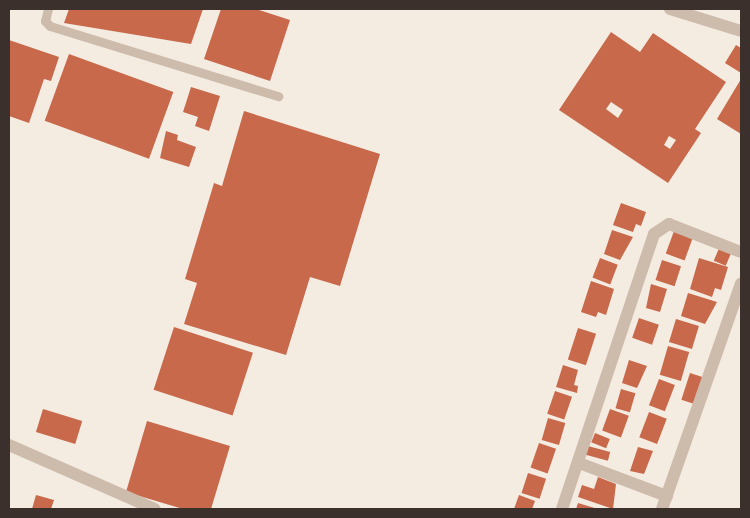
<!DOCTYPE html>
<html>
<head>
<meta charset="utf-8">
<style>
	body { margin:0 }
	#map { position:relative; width:750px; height:518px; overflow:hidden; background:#f4ebe1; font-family:Roboto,sans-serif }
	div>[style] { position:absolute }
	.building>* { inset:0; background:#c8694b; transform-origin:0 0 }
	.service>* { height:9px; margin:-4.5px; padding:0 4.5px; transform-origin:4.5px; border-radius:4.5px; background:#cdbbac }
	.minor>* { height:12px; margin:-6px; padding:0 6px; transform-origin:6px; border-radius:6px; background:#cdbbac }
	.tertiary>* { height:12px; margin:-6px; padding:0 6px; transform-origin:6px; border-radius:6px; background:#cdbbac }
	span { translate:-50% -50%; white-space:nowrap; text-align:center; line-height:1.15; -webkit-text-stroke:4px #fbf5ee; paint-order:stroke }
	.frame { position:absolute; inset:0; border:10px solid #3b302b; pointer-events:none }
</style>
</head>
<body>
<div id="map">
	<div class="building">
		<div style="clip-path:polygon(69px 9px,203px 9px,191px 44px,64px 23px)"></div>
		<div style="clip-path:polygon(221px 9px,256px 9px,290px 20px,270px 81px,204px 59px)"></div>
		<div style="clip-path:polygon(evenodd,611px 32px,640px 52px,653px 33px,726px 82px,695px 129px,701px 133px,668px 183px,559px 110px,611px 32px,611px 102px,623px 110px,618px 118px,606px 109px,611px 102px,611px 32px,669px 136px,676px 140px,670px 149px,664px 145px,669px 136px)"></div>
		<div style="clip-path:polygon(9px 40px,59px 57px,51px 81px,44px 79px,29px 123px,9px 116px)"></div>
		<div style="clip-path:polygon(736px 45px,741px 48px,741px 73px,725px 63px)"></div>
		<div style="left:69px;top:54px;width:111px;height:71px;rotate:20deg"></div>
		<div style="clip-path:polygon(741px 79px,741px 134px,717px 119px)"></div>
		<div style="clip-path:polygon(191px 87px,220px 96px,209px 131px,195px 126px,198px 117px,183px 112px)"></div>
		<div style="clip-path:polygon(244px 111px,380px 154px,340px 286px,310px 277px,286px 355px,184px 324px,197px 283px,185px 279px,214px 183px,222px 186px)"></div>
		<div style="clip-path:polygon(166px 131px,178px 135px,177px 140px,196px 147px,189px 167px,160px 158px)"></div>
		<div style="clip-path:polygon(621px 203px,646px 212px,641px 226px,636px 224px,633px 232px,613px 225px)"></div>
		<div style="clip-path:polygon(612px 230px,633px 237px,620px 260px,604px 254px)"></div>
		<div style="left:674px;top:231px;width:20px;height:24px;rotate:20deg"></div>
		<div style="left:720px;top:246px;width:13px;height:16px;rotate:23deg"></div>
		<div style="left:600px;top:258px;width:19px;height:21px;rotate:21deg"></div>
		<div style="clip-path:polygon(699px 258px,728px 267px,721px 290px,715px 288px,712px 297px,690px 289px)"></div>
		<div style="left:662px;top:260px;width:20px;height:21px;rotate:18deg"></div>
		<div style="clip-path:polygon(591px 281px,614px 289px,606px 315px,598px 312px,596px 317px,581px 312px)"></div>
		<div style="clip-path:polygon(651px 284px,667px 289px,660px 312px,646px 308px)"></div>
		<div style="clip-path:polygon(688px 293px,717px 302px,705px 324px,681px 316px)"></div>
		<div style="left:639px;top:318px;width:21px;height:21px;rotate:19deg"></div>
		<div style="left:676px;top:319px;width:24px;height:24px;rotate:17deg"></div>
		<div style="left:174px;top:327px;width:83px;height:66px;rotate:18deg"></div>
		<div style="left:578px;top:328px;width:19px;height:33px;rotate:18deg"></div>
		<div style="left:668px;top:346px;width:22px;height:30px;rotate:16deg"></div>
		<div style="clip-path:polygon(629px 360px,647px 366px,637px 388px,622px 383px)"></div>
		<div style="clip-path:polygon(563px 365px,578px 370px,574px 385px,578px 386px,577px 393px,556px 387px)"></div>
		<div style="left:690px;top:373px;width:13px;height:28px;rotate:18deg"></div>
		<div style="left:659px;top:379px;width:17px;height:28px;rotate:21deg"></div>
		<div style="left:621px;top:389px;width:15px;height:20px;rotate:16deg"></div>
		<div style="left:555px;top:391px;width:18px;height:24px;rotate:19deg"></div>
		<div style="left:43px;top:409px;width:41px;height:24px;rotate:17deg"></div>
		<div style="left:610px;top:409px;width:20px;height:23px;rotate:20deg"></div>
		<div style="left:649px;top:412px;width:19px;height:27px;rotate:21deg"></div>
		<div style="left:548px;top:418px;width:18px;height:23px;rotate:16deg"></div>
		<div style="clip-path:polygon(147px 421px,230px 446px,211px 509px,183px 509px,126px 492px)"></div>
		<div style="left:595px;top:433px;width:16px;height:10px;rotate:22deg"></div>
		<div style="left:539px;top:443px;width:18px;height:26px;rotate:19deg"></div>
		<div style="left:588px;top:446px;width:23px;height:9px;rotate:15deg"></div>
		<div style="clip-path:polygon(638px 447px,653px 451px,644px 474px,630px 471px)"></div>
		<div style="left:528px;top:473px;width:19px;height:21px;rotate:18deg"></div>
		<div style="clip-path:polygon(598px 477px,616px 484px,613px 509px,578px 497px,582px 485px,594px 489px)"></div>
		<div style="clip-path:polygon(36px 495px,54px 500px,51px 509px,32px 509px)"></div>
		<div style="clip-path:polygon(519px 495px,535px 501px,532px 509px,514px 509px)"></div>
		<div style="clip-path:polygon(578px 503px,598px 509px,576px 509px)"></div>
	</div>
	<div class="service">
		<div style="left:48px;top:9px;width:12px;rotate:104deg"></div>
		<div style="left:45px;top:21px;width:7px;rotate:45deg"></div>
		<div style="left:50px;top:26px;width:239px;rotate:17.1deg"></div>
	</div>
	<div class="minor">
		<div style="left:9px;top:445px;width:159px;rotate:23.7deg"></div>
		<div style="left:579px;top:463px;width:94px;rotate:20.6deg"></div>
		<div style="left:562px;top:509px;width:290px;rotate:-71.5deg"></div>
		<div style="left:654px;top:234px;width:18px;rotate:-34deg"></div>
		<div style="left:669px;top:224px;width:77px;rotate:21.3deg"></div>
		<div style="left:662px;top:509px;width:239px;rotate:-70.7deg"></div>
	</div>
	<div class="tertiary">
		<div style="left:670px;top:9px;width:74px;rotate:17.2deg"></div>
	</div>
	<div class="frame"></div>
</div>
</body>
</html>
